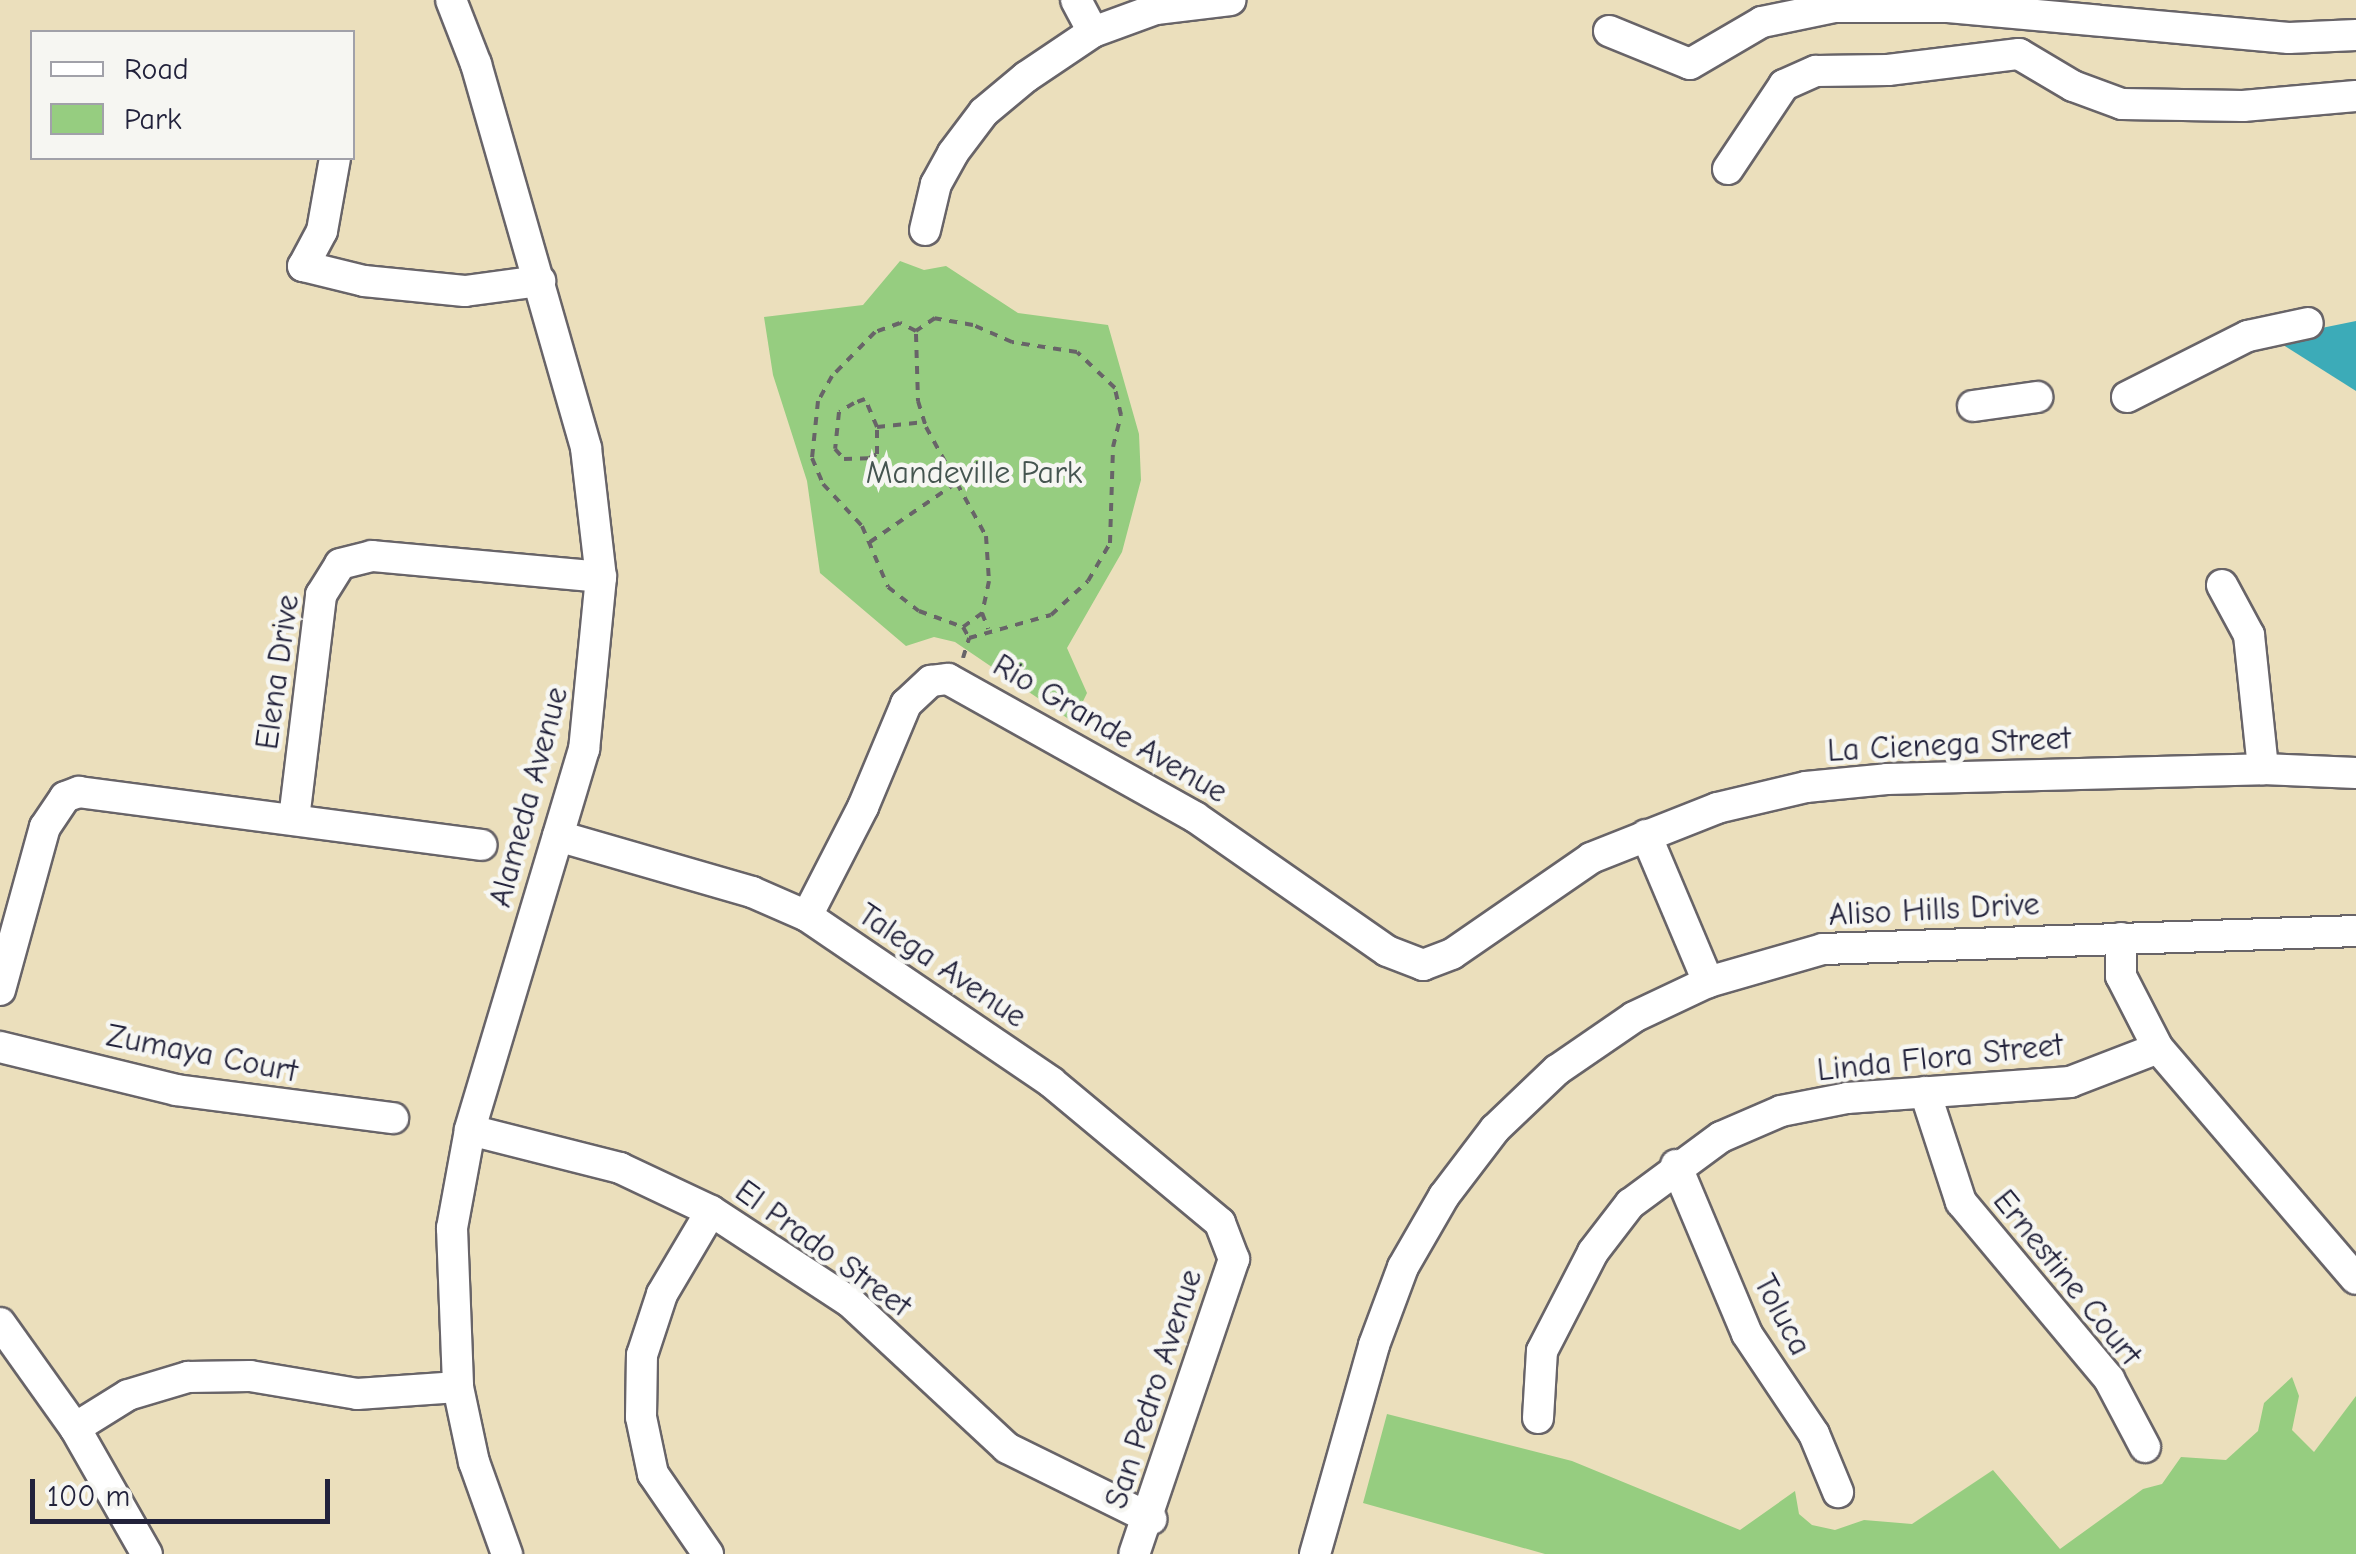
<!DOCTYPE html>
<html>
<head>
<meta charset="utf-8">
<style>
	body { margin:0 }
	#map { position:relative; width:2356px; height:1554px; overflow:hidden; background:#ebdfbc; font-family:"Comic Neue",sans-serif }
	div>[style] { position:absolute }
	.green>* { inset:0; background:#96cd80 }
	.water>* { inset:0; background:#3cabb8 }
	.path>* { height:4px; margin-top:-2px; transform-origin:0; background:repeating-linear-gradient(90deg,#686468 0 8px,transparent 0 16px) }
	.roads { filter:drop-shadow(2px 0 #686468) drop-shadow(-2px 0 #686468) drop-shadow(0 2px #686468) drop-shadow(0 -2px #686468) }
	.minor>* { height:30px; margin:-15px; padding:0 15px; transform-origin:15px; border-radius:15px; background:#fff }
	span { translate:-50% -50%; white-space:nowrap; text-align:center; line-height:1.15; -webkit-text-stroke:9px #f6f6f2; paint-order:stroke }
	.park-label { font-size:32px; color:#455550 }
	.street-label { font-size:32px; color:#22223b }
	.legend { position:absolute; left:30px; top:30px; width:325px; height:130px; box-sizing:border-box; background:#f6f6f2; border:2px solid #a1a1a9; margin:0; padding:12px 18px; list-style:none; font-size:30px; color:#22223b }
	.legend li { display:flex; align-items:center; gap:20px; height:50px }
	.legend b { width:50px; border:2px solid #a1a1a9 }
	.scale { position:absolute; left:30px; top:1479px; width:300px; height:45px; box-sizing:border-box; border:5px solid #22223b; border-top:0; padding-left:12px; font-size:30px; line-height:35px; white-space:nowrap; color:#22223b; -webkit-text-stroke:8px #f6f6f2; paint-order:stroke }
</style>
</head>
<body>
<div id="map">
	<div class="green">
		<div style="clip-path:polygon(900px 261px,924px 270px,946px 266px,1018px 313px,1108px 325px,1139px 434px,1141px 480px,1122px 552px,1067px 648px,1087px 693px,1073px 722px,955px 642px,934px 637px,906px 646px,820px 573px,807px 481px,773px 375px,764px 317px,863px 305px)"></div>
		<div style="clip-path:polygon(2292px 1377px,2299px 1396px,2292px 1430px,2314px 1452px,2356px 1396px,2356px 1554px,1545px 1554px,1363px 1503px,1387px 1414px,1572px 1461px,1740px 1530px,1795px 1491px,1799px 1514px,1812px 1525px,1835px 1530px,1864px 1520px,1912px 1524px,1993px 1470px,2060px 1549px,2143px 1489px,2162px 1484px,2181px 1457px,2226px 1460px,2258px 1431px,2264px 1403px)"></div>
	</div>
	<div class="water">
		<div style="clip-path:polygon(2356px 321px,2356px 391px,2272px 338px)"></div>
	</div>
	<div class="path">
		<div style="left:916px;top:334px;width:67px;rotate:88.3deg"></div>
		<div style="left:918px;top:401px;width:27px;rotate:73deg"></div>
		<div style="left:926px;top:427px;width:124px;rotate:61.2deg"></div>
		<div style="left:986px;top:536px;width:45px;rotate:86.2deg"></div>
		<div style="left:989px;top:581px;width:33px;rotate:102deg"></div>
		<div style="left:982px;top:613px;width:17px;rotate:69deg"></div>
		<div style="left:877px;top:427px;width:30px;rotate:-113deg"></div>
		<div style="left:865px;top:399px;width:12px;rotate:160deg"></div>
		<div style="left:854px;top:403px;width:17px;rotate:149deg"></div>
		<div style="left:839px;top:412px;width:37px;rotate:96deg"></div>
		<div style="left:835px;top:449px;width:13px;rotate:48deg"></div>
		<div style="left:844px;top:459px;width:25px;rotate:-2deg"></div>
		<div style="left:869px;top:458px;width:9px;rotate:-27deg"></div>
		<div style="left:877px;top:454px;width:27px;rotate:-90deg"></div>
		<div style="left:877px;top:427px;width:48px;rotate:-5.9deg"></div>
		<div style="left:870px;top:542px;width:101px;rotate:-34.5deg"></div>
		<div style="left:963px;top:627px;width:24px;rotate:-36deg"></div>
		<div style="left:963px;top:658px;width:21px;rotate:-73deg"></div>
		<div style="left:969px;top:638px;width:85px;rotate:-15.7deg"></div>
		<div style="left:1051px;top:615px;width:50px;rotate:-42.6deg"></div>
		<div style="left:1088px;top:581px;width:44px;rotate:-59.9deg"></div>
		<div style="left:1110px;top:543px;width:96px;rotate:-88.2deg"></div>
		<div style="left:1113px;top:447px;width:33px;rotate:-76deg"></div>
		<div style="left:1121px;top:415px;width:28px;rotate:-103deg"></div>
		<div style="left:1115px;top:388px;width:52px;rotate:-136.5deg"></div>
		<div style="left:1077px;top:352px;width:66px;rotate:-171.3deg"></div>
		<div style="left:1012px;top:342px;width:43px;rotate:-156.4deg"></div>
		<div style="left:973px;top:325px;width:39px;rotate:-170deg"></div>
		<div style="left:935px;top:318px;width:23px;rotate:146deg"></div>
		<div style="left:916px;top:331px;width:18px;rotate:-153deg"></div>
		<div style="left:900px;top:323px;width:27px;rotate:160deg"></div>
		<div style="left:875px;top:332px;width:62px;rotate:134.3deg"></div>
		<div style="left:832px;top:376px;width:29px;rotate:119deg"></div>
		<div style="left:818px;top:401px;width:57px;rotate:96deg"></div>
		<div style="left:812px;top:458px;width:28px;rotate:67deg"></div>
		<div style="left:823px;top:484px;width:57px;rotate:47.1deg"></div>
		<div style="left:862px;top:526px;width:66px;rotate:66.9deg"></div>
		<div style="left:888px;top:587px;width:39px;rotate:38deg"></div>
		<div style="left:919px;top:611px;width:47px;rotate:20deg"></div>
		<div style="left:963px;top:627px;width:13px;rotate:61deg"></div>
	</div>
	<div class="roads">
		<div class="minor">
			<div style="left:451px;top:0;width:69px;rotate:68.7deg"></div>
			<div style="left:476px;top:64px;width:399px;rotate:74deg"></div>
			<div style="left:586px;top:448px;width:130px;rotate:83.4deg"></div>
			<div style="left:601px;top:577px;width:173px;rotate:95.6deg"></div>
			<div style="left:584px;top:749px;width:398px;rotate:106.7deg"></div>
			<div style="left:470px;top:1130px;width:100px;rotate:100.4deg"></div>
			<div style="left:452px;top:1228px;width:159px;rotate:87.8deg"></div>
			<div style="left:458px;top:1387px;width:77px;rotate:78deg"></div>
			<div style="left:474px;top:1462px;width:98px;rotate:70.3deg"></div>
			<div style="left:1076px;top:0;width:36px;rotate:62deg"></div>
			<div style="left:1609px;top:31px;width:87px;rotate:22.2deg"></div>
			<div style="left:1690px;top:64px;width:83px;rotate:-30.3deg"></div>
			<div style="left:1762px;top:22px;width:75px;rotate:-11.6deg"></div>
			<div style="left:1835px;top:7px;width:113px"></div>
			<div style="left:1948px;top:7px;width:342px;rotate:5.2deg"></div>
			<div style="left:2289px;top:38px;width:67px;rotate:-2.6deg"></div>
			<div style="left:335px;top:158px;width:74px;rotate:100.1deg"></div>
			<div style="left:322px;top:231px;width:40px;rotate:118deg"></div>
			<div style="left:303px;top:266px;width:63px;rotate:13.8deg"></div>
			<div style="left:364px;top:281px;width:101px;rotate:5.7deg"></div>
			<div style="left:465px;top:291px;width:76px;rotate:-7.6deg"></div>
			<div style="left:1728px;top:169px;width:101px;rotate:-56.3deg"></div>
			<div style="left:1784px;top:85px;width:35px;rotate:-24deg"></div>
			<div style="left:1816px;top:71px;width:72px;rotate:-0.8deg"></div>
			<div style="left:1888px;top:70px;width:132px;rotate:-7deg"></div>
			<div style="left:2019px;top:54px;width:63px;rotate:30.7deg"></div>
			<div style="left:2073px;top:86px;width:52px;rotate:20.2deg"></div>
			<div style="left:2122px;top:104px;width:121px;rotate:0.9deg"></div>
			<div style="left:2243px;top:106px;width:113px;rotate:-5.1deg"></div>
			<div style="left:925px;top:230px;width:47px;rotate:-76.6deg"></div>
			<div style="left:936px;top:184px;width:35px;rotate:-61deg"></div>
			<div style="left:953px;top:153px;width:51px;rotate:-52.9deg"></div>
			<div style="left:984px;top:112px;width:55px;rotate:-39.8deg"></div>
			<div style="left:1026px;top:77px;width:81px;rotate:-33.9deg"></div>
			<div style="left:1093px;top:32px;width:67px;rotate:-20.1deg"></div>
			<div style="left:1156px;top:9px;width:75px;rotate:-6.9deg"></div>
			<div style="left:2127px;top:397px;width:136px;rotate:-26.8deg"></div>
			<div style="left:2248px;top:336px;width:61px;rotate:-12.2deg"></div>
			<div style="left:1973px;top:406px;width:65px;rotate:-8deg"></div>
			<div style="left:2222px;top:585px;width:57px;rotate:61.6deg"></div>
			<div style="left:2249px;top:635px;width:135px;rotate:84deg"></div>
			<div style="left:294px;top:819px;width:226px;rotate:-83.1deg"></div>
			<div style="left:321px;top:595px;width:36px;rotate:-58deg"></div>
			<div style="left:340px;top:564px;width:33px;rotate:-14deg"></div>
			<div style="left:372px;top:556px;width:230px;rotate:5.2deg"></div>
			<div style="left:1646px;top:835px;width:160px;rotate:67.1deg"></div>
			<div style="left:558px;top:836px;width:202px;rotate:16.1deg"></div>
			<div style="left:752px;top:892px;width:60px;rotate:23.6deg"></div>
			<div style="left:807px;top:916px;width:295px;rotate:34.2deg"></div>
			<div style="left:1051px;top:1082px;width:220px;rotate:39.8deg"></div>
			<div style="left:1220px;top:1223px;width:39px;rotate:69deg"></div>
			<div style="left:1234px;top:1259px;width:311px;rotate:108.7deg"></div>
			<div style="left:807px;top:916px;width:123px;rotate:-62.8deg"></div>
			<div style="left:863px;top:807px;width:112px;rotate:-67.3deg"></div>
			<div style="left:906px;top:704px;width:34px;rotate:-43deg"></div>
			<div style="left:931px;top:681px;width:17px;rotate:-7deg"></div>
			<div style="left:948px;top:679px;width:283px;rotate:29.2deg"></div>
			<div style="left:1195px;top:817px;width:234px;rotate:34.9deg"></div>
			<div style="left:1387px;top:951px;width:39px;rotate:21deg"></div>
			<div style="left:1423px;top:965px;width:31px;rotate:-21deg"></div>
			<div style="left:1452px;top:954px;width:169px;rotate:-34.6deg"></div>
			<div style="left:1591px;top:858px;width:136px;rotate:-21.6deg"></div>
			<div style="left:1717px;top:808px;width:91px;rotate:-13.3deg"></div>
			<div style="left:1806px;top:787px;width:81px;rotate:-5.6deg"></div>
			<div style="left:1887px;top:779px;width:376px;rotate:-1.5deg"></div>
			<div style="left:2263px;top:769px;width:93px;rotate:2.5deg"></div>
			<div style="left:2121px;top:938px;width:38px;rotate:90deg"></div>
			<div style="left:2121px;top:976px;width:81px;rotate:62.8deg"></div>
			<div style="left:2158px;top:1048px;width:304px;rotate:49.4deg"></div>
			<div style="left:0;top:990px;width:169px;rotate:-74.6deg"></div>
			<div style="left:45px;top:827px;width:36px;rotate:-56deg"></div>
			<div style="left:65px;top:797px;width:15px;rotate:-20deg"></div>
			<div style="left:79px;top:792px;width:406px;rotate:7.5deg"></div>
			<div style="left:0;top:1047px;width:181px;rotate:13.7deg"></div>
			<div style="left:176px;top:1090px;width:219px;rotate:7.4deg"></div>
			<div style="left:1925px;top:1092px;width:116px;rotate:71.9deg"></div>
			<div style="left:1961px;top:1202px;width:231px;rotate:50.1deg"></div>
			<div style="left:2109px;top:1379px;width:77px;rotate:62.1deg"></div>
			<div style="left:470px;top:1130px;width:155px;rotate:14.2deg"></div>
			<div style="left:620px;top:1168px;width:101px;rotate:25.3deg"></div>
			<div style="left:711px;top:1211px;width:166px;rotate:33.2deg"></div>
			<div style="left:850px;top:1302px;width:214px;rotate:42.9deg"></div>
			<div style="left:1007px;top:1448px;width:161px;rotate:26.2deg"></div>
			<div style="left:1676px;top:1165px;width:183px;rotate:67.2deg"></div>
			<div style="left:1747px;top:1334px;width:120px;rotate:56.2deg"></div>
			<div style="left:1814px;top:1434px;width:63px;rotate:67.5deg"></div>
			<div style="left:0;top:1323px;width:129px;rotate:54.5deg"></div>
			<div style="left:75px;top:1428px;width:145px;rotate:60.3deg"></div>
			<div style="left:1538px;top:1418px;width:67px;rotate:-86.6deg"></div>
			<div style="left:1542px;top:1351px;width:111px;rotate:-62.7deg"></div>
			<div style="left:1593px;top:1252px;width:61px;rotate:-52.4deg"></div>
			<div style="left:1630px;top:1204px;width:113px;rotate:-36.4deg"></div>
			<div style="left:1721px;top:1137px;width:65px;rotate:-23.4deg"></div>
			<div style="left:1781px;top:1111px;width:67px;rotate:-11.1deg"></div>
			<div style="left:1847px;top:1098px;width:224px;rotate:-4.1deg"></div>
			<div style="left:2070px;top:1082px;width:94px;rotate:-21.1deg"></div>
			<div style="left:75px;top:1428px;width:62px;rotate:-31.9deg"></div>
			<div style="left:128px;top:1395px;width:63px;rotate:-16.7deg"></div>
			<div style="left:188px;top:1377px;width:62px;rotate:-0.9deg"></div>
			<div style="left:250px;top:1376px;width:109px;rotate:9.5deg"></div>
			<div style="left:357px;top:1394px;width:101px;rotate:-4deg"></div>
			<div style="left:708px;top:1554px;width:97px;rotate:-124.5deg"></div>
			<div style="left:653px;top:1474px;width:58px;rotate:-101.9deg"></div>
			<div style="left:641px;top:1417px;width:62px;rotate:-89.1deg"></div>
			<div style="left:642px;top:1355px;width:64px;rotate:-71.8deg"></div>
			<div style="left:662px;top:1294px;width:96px;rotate:-59.4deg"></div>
			<div style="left:1315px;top:1554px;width:217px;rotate:-74.2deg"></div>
			<div style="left:1374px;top:1345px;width:83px;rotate:-69.6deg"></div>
			<div style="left:1403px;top:1267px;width:82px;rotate:-60deg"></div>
			<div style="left:1444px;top:1196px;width:84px;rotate:-52.7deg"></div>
			<div style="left:1495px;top:1129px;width:86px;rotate:-43.6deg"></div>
			<div style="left:1557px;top:1070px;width:93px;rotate:-34.5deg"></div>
			<div style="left:1634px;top:1017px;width:82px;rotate:-25.3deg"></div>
			<div style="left:1708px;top:982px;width:120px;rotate:-16deg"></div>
			<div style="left:1823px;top:949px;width:533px;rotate:-1.93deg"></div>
		</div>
	</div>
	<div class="park-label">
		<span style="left:974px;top:473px">Mandeville Park</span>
	</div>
	<div class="street-label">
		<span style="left:278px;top:672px;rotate:-82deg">Elena Drive</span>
		<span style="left:1110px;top:729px;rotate:30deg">Rio Grande Avenue</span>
		<span style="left:1949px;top:745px;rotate:-3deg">La Cienega Street</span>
		<span style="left:529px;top:797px;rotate:-75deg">Alameda Avenue</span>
		<span style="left:1934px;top:910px;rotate:-3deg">Aliso Hills Drive</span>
		<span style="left:942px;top:966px;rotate:34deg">Talega Avenue</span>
		<span style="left:202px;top:1054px;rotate:11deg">Zumaya Court</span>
		<span style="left:1940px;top:1058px;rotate:-6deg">Linda Flora Street</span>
		<span style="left:823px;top:1249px;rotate:36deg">El Prado Street</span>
		<span style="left:2067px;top:1278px;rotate:51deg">Ernestine Court</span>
		<span style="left:1782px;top:1315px;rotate:62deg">Toluca</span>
		<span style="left:1154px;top:1389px;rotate:-72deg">San Pedro Avenue</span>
	</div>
	<ul class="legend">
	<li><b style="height:12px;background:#fff"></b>Road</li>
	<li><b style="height:28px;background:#96cd80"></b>Park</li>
	</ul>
	<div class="scale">100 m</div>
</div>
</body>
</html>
